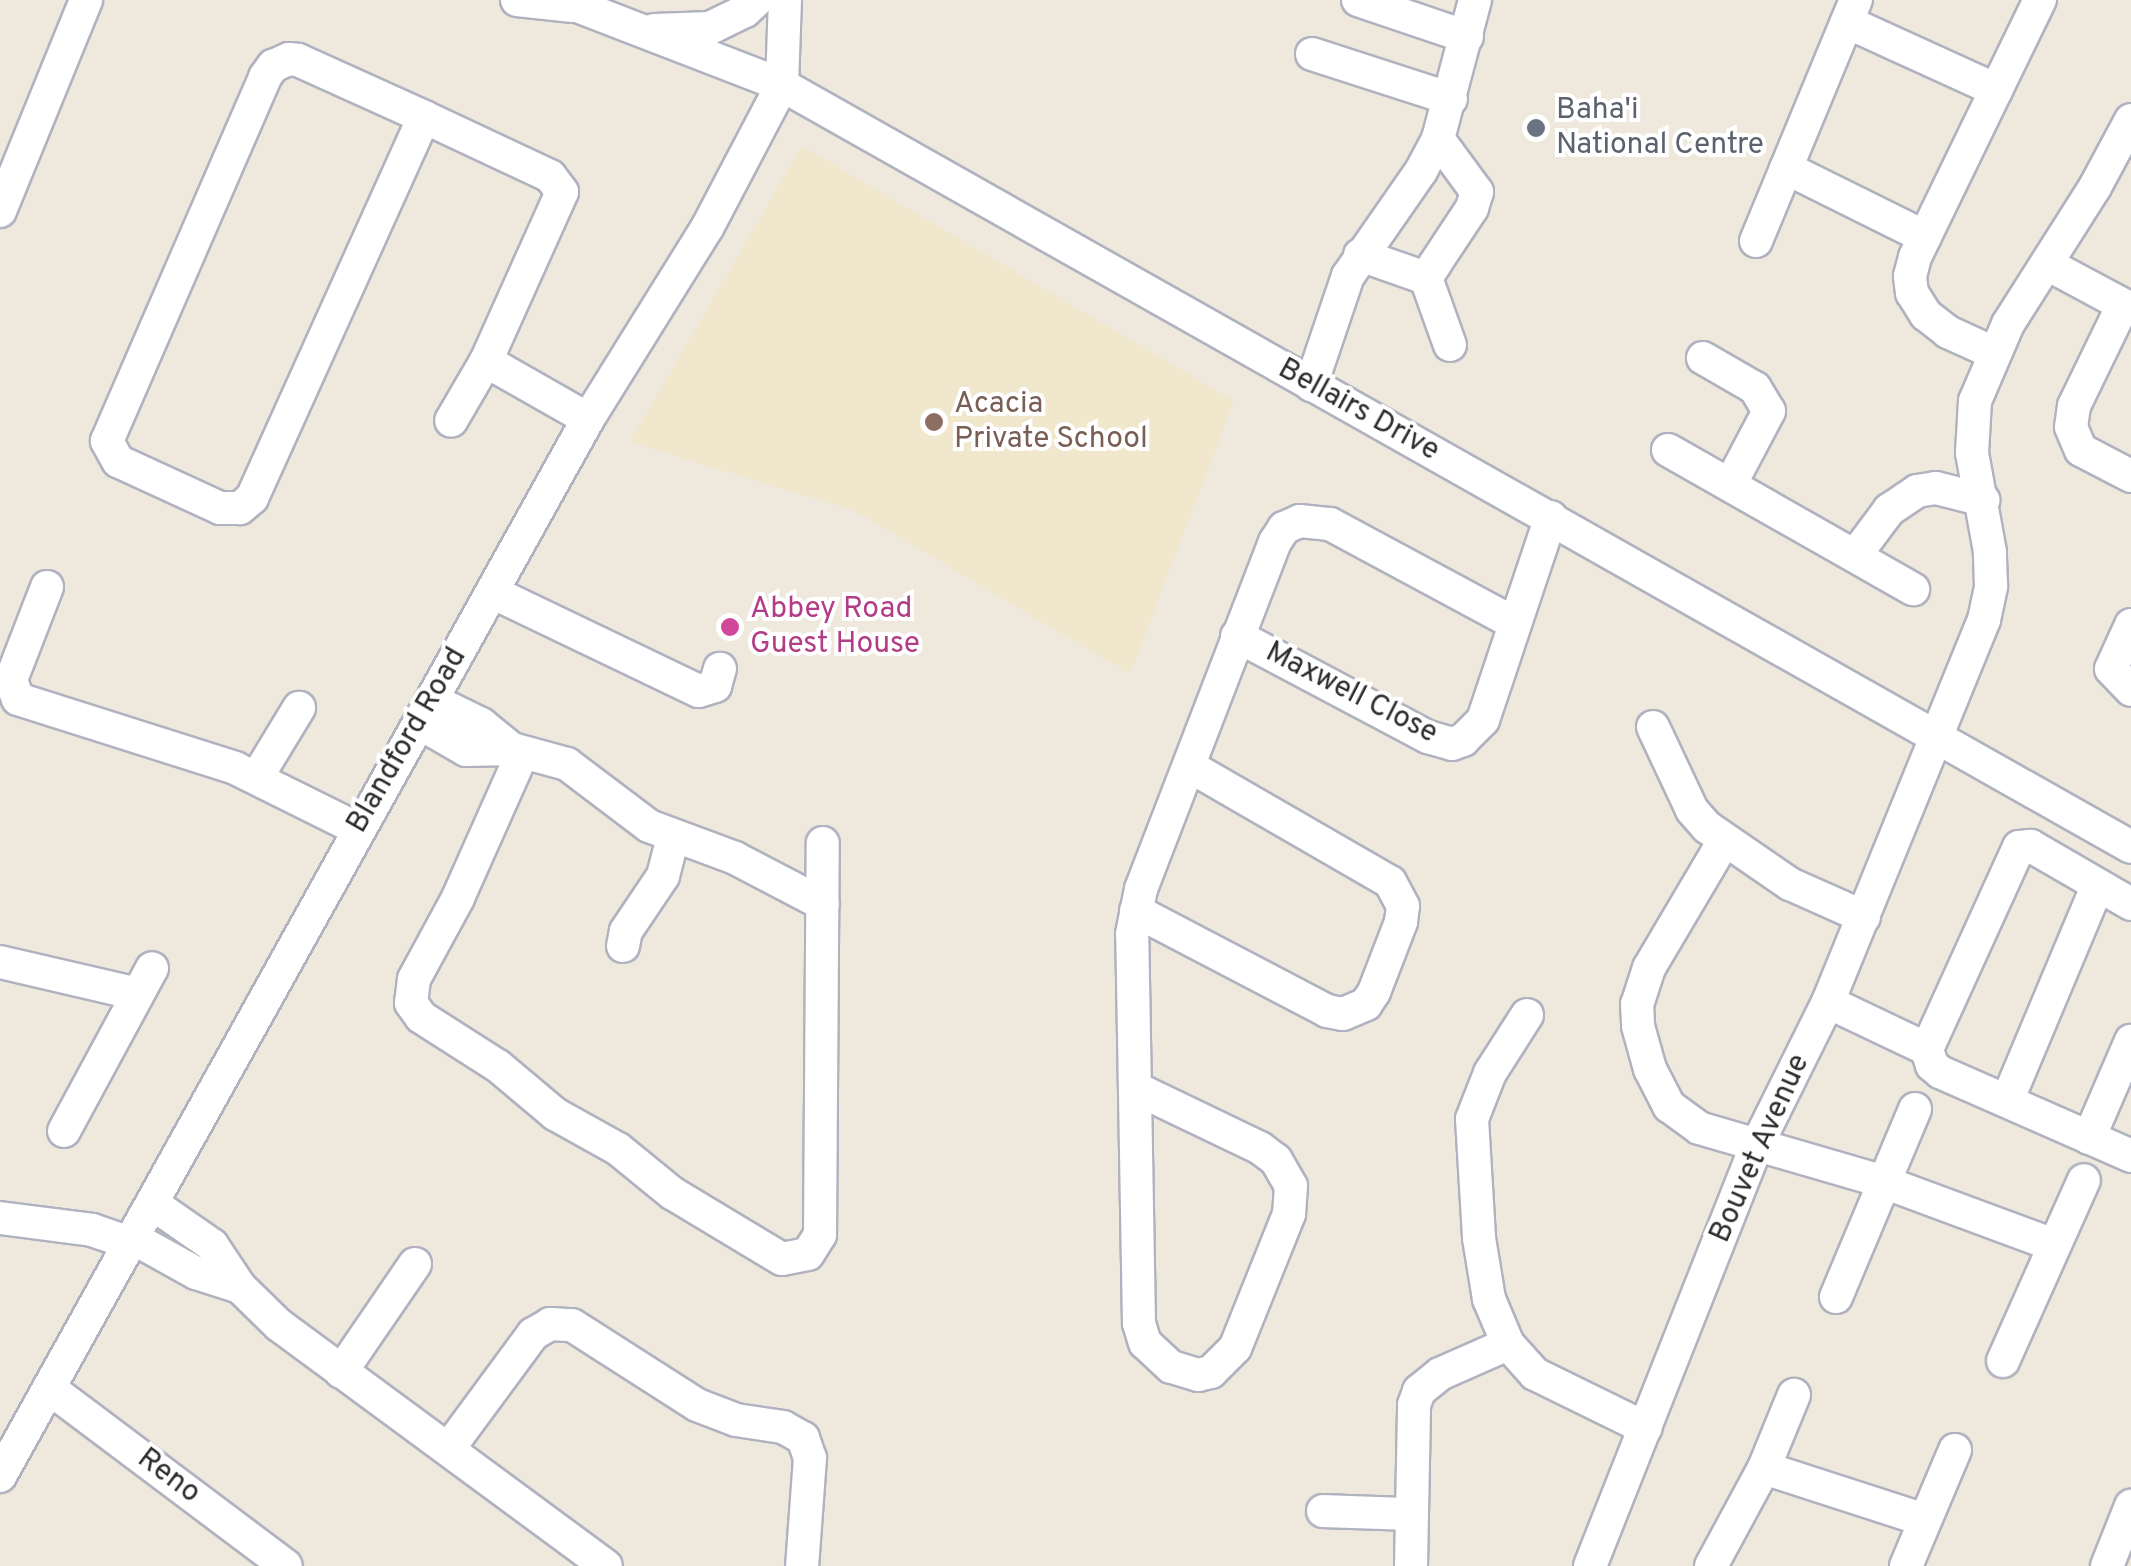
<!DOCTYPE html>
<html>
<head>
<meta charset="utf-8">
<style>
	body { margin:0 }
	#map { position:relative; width:2131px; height:1566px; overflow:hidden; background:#eee8dd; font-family:Overpass,sans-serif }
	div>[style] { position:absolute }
	.education>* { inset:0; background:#f0e7cc }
	.roads { filter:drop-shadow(2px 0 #b1b2c0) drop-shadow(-2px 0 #b1b2c0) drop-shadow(0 2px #b1b2c0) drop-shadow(0 -2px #b1b2c0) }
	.minor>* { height:32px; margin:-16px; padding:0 16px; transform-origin:16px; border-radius:16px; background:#fff }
	.dots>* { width:28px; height:28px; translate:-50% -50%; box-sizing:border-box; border:5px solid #fff; border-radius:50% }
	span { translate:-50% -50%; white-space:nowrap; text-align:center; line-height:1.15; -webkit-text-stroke:8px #fff; paint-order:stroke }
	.worship-label { font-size:30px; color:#5b616d }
	.left { translate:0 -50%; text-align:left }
	.education-label { font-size:30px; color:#785e54 }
	.street-label { font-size:30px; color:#2c2c2c }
	.hotel-label { font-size:30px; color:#b23c85 }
</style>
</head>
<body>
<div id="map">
	<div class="education">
		<div style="clip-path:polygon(802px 146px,1234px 401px,1130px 674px,855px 511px,630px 442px)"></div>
	</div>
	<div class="roads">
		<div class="minor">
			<div style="left:517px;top:0;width:54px;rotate:6.3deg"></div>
			<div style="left:562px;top:0;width:236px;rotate:21.1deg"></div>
			<div style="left:782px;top:85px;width:1549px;rotate:29.46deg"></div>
			<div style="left:1358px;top:0;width:115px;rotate:18.7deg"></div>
			<div style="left:1847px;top:22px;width:164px;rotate:24.5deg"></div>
			<div style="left:654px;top:30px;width:56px;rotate:-2deg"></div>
			<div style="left:710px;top:28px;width:39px;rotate:-26deg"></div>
			<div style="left:745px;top:11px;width:16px;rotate:-43deg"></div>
			<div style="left:1312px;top:54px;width:146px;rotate:17.9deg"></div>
			<div style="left:424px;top:117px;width:418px;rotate:114.3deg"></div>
			<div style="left:252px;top:498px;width:16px;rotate:140deg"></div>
			<div style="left:240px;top:508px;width:20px;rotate:180deg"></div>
			<div style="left:220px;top:508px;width:112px;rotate:-155.3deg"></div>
			<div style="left:118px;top:461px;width:23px;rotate:-119deg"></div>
			<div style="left:107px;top:441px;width:397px;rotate:-66.5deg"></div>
			<div style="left:265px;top:77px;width:14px;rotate:-54deg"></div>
			<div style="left:273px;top:66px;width:17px;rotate:-24deg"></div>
			<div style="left:289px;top:59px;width:9px;rotate:6deg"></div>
			<div style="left:298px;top:60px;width:138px;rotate:24.3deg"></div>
			<div style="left:424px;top:117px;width:139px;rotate:25.1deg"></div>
			<div style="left:550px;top:176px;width:20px;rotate:53deg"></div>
			<div style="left:562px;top:192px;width:185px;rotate:114.2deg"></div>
			<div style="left:486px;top:361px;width:69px;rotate:120.3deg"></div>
			<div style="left:1786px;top:168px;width:155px;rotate:26.4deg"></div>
			<div style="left:0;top:211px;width:228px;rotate:-67.8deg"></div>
			<div style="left:1756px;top:241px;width:261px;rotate:-67.5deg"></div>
			<div style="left:1360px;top:255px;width:70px;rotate:19.2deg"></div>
			<div style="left:1426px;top:278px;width:17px;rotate:-57deg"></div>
			<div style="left:1435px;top:264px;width:67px;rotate:-56.5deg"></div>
			<div style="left:1472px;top:208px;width:17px;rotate:-73deg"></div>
			<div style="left:1477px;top:192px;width:66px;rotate:-126.3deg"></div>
			<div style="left:2047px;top:264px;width:95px;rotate:28.2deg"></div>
			<div style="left:1426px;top:278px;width:71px;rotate:70.3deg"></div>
			<div style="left:2123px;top:305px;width:112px;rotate:115.9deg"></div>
			<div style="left:2074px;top:406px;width:21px;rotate:98deg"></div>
			<div style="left:2071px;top:427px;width:25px;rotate:67deg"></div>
			<div style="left:2081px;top:450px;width:56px;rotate:27.5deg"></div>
			<div style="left:1994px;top:353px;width:51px;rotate:-155.5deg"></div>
			<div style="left:1948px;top:332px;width:28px;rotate:-142deg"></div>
			<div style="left:1926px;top:315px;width:26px;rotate:-122deg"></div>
			<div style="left:1912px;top:293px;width:17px;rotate:-97deg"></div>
			<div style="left:1910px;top:276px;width:20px;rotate:-75deg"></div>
			<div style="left:1915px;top:257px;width:286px;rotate:-64.1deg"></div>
			<div style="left:1703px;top:358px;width:60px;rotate:30deg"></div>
			<div style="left:1755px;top:388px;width:27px;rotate:59deg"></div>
			<div style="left:1769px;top:411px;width:81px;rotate:117.8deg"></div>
			<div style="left:486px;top:361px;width:117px;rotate:29.6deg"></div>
			<div style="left:1311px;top:385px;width:115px;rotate:-71.3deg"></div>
			<div style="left:1348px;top:276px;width:128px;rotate:-55.2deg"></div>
			<div style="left:1421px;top:171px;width:36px;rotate:-62deg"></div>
			<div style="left:1438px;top:139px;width:144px;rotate:-75.1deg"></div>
			<div style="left:1668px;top:450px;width:282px;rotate:29.6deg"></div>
			<div style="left:1857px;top:553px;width:54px;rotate:-53.3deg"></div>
			<div style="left:1889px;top:510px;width:34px;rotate:-34deg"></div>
			<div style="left:1917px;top:491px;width:19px;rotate:-9deg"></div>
			<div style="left:1936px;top:488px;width:49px;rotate:14.3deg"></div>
			<div style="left:47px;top:587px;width:100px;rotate:111.2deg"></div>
			<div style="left:11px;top:680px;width:20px;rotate:70deg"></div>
			<div style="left:18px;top:699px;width:228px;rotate:17.6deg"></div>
			<div style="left:235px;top:768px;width:137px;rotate:26.4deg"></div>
			<div style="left:492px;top:592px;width:229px;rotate:25.6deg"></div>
			<div style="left:699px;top:691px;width:17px;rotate:-17deg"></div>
			<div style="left:715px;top:686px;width:18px;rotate:-74deg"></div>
			<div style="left:2131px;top:625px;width:48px;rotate:114.4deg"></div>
			<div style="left:2111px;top:669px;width:29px;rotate:46deg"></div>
			<div style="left:1237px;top:636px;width:216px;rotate:27.9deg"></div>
			<div style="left:1428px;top:737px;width:25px;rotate:16deg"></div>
			<div style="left:1452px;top:744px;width:12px;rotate:-20deg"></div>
			<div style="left:1463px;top:740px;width:28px;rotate:-45deg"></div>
			<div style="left:1483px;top:720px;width:214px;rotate:-71.5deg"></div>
			<div style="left:432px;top:700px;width:55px;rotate:26.1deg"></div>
			<div style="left:481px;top:724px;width:40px;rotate:39deg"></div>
			<div style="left:512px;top:749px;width:57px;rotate:15.3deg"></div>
			<div style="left:567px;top:764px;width:103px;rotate:37.1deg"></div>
			<div style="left:649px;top:826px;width:92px;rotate:20.4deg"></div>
			<div style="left:735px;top:858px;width:99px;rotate:27.6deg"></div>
			<div style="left:419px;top:723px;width:54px;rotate:29.9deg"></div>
			<div style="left:466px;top:750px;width:46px;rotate:-1.2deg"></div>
			<div style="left:1653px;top:727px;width:92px;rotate:64.8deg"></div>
			<div style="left:1692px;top:810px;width:23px;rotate:49deg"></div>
			<div style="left:1707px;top:827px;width:101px;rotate:34.5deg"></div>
			<div style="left:1790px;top:884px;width:81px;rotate:24deg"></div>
			<div style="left:522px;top:754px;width:158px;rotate:114deg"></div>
			<div style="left:458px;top:898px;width:92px;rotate:118.5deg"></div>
			<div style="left:414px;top:979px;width:24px;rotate:97deg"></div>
			<div style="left:411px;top:1003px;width:17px;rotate:54deg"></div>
			<div style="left:421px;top:1017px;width:91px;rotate:32.5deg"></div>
			<div style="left:498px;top:1066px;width:75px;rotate:40.1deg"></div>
			<div style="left:555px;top:1114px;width:72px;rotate:29.1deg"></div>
			<div style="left:618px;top:1149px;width:70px;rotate:39.2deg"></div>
			<div style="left:672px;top:1193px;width:128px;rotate:31deg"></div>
			<div style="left:782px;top:1259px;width:26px;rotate:-11deg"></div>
			<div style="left:808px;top:1254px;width:22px;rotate:-58deg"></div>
			<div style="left:820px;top:1235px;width:392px;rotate:-89.6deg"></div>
			<div style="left:257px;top:777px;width:81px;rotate:-58.7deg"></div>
			<div style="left:1724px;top:841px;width:147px;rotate:120.6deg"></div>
			<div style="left:1649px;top:968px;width:38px;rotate:108deg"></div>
			<div style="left:1637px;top:1004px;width:22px;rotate:87deg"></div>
			<div style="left:1638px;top:1026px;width:45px;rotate:74.4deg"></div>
			<div style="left:1650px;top:1069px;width:42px;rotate:62.8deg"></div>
			<div style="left:1669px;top:1106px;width:37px;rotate:36deg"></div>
			<div style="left:1699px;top:1128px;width:190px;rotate:16.2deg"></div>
			<div style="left:1881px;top:1181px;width:184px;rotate:20.3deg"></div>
			<div style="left:2131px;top:904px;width:116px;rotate:-149.9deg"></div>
			<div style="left:2031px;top:846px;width:12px;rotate:175deg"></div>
			<div style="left:2019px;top:847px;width:222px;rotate:114.5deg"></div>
			<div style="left:1927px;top:1049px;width:17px;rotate:73deg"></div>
			<div style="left:1932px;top:1065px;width:11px;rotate:41deg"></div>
			<div style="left:1940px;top:1072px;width:209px;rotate:23.7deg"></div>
			<div style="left:1136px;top:911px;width:216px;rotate:27.6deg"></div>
			<div style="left:1327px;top:1011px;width:16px;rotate:11deg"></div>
			<div style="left:1343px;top:1014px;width:25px;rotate:-23deg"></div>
			<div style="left:1366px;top:1004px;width:14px;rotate:-56deg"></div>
			<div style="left:1374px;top:992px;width:75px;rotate:-68.9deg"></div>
			<div style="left:1401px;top:922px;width:16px;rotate:-83deg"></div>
			<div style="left:1403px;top:906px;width:27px;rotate:-118deg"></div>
			<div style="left:1390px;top:882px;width:232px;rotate:-150deg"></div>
			<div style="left:623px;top:946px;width:15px;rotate:-79deg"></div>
			<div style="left:626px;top:931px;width:66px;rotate:-56.1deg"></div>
			<div style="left:663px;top:876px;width:40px;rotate:-75.6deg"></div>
			<div style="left:0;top:962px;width:141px;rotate:13.1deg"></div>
			<div style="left:1828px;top:1002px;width:110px;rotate:25.4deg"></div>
			<div style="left:1527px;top:1015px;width:69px;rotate:122.5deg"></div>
			<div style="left:1490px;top:1073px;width:49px;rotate:111.4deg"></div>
			<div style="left:1472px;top:1119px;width:119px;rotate:86.6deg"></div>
			<div style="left:1479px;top:1238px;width:62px;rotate:80.7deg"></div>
			<div style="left:1489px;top:1299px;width:49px;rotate:67.1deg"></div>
			<div style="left:1508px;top:1344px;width:40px;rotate:48deg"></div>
			<div style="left:1535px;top:1374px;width:123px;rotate:26.1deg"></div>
			<div style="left:1135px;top:1088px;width:139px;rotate:25.6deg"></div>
			<div style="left:1260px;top:1148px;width:20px;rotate:37deg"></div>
			<div style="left:1276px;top:1160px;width:30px;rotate:60deg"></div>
			<div style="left:1291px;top:1186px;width:28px;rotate:94deg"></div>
			<div style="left:1289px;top:1214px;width:144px;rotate:111.9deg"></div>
			<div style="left:1235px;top:1348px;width:34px;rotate:135deg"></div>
			<div style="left:1211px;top:1372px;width:13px;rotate:167deg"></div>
			<div style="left:1198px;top:1375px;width:28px;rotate:-163deg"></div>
			<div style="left:1171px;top:1367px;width:35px;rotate:-137deg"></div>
			<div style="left:1145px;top:1343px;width:21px;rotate:-107deg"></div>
			<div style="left:1139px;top:1323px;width:389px;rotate:-91deg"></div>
			<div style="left:1132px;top:934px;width:46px;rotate:-78.7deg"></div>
			<div style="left:1141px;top:889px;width:372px;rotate:-68.9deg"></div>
			<div style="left:1275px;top:542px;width:17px;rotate:-57deg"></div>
			<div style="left:1284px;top:528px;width:17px;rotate:-24deg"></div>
			<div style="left:1300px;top:521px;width:30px;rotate:6deg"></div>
			<div style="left:1330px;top:524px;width:209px;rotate:28.3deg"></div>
			<div style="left:2007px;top:1101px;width:234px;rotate:-67.2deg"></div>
			<div style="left:64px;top:1131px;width:185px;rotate:-61.6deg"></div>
			<div style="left:2089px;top:1138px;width:106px;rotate:-66.6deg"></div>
			<div style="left:153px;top:1204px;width:72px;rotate:34.8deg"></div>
			<div style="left:212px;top:1245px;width:50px;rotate:56.3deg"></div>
			<div style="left:240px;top:1287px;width:54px;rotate:44.3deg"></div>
			<div style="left:279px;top:1325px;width:406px;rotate:36.4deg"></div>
			<div style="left:0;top:1218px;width:93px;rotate:7.4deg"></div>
			<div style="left:92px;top:1230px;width:39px;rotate:19deg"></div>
			<div style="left:133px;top:1238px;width:72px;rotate:29.1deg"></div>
			<div style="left:196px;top:1273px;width:46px;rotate:17.7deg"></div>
			<div style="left:1836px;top:1297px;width:204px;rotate:-67.2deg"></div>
			<div style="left:2003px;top:1361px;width:198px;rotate:-65.9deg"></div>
			<div style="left:341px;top:1372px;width:131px;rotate:-55.6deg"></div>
			<div style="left:49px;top:1388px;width:296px;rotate:36.9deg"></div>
			<div style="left:449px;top:1448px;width:142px;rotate:-53.6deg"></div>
			<div style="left:533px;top:1334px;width:20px;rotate:-30deg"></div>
			<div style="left:550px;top:1324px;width:22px;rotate:3deg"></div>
			<div style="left:572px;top:1325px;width:148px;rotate:32.6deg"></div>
			<div style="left:697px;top:1405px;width:42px;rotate:21deg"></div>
			<div style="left:736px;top:1420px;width:48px;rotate:8.5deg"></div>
			<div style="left:783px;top:1427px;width:23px;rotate:29deg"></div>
			<div style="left:803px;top:1438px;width:21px;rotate:71deg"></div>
			<div style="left:810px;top:1458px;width:108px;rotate:94.2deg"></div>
			<div style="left:1764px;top:1468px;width:169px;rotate:17.9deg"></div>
			<div style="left:0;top:1476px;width:1210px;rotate:-60.91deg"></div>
			<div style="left:588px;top:419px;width:225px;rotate:-58.1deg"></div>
			<div style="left:707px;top:228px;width:161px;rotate:-62.3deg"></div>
			<div style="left:782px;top:85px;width:85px;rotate:-88deg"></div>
			<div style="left:1323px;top:1511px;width:88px;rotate:2deg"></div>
			<div style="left:1411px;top:1566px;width:161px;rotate:-88.9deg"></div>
			<div style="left:1414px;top:1405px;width:15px;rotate:-70deg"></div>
			<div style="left:1419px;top:1391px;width:27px;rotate:-39deg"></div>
			<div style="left:1440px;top:1374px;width:74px;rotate:-23.8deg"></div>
			<div style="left:1590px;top:1566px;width:453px;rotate:-68.4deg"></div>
			<div style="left:1757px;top:1145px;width:160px;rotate:-63.6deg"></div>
			<div style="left:1828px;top:1002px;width:413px;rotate:-67.8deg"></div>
			<div style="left:1984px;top:620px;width:35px;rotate:-78deg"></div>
			<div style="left:1991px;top:586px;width:34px;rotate:-92deg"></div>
			<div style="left:1990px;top:552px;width:101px;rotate:-100.3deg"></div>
			<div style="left:1972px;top:453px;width:52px;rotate:-86.7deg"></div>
			<div style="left:1975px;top:401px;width:84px;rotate:-66.8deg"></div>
			<div style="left:2008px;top:324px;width:162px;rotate:-57.6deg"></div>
			<div style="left:2095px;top:187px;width:76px;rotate:-61.8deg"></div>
			<div style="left:1711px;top:1566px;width:111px;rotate:-61.6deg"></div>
			<div style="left:1764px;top:1468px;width:79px;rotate:-67.7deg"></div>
			<div style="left:1906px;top:1566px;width:126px;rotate:-67.1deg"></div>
			<div style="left:2107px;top:1566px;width:65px;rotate:-68.2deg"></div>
		</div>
	</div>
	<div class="dots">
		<div style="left:1536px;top:128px;background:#6b7280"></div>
		<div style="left:934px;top:422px;background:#8d6e63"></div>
		<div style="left:730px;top:627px;background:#d1479c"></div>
	</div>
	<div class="worship-label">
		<span class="left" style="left:1556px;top:128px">Baha'i<br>National Centre</span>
	</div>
	<div class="education-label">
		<span class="left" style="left:954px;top:422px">Acacia<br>Private School</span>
	</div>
	<div class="street-label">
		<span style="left:1358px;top:411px;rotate:29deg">Bellairs Drive</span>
		<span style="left:1351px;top:694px;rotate:27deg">Maxwell Close</span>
		<span style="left:408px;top:741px;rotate:-60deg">Blandford Road</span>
		<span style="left:1761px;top:1149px;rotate:-66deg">Bouvet Avenue</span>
		<span style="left:168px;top:1477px;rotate:37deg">Reno</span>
	</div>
	<div class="hotel-label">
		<span class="left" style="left:750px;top:627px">Abbey Road<br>Guest House</span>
	</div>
</div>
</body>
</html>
